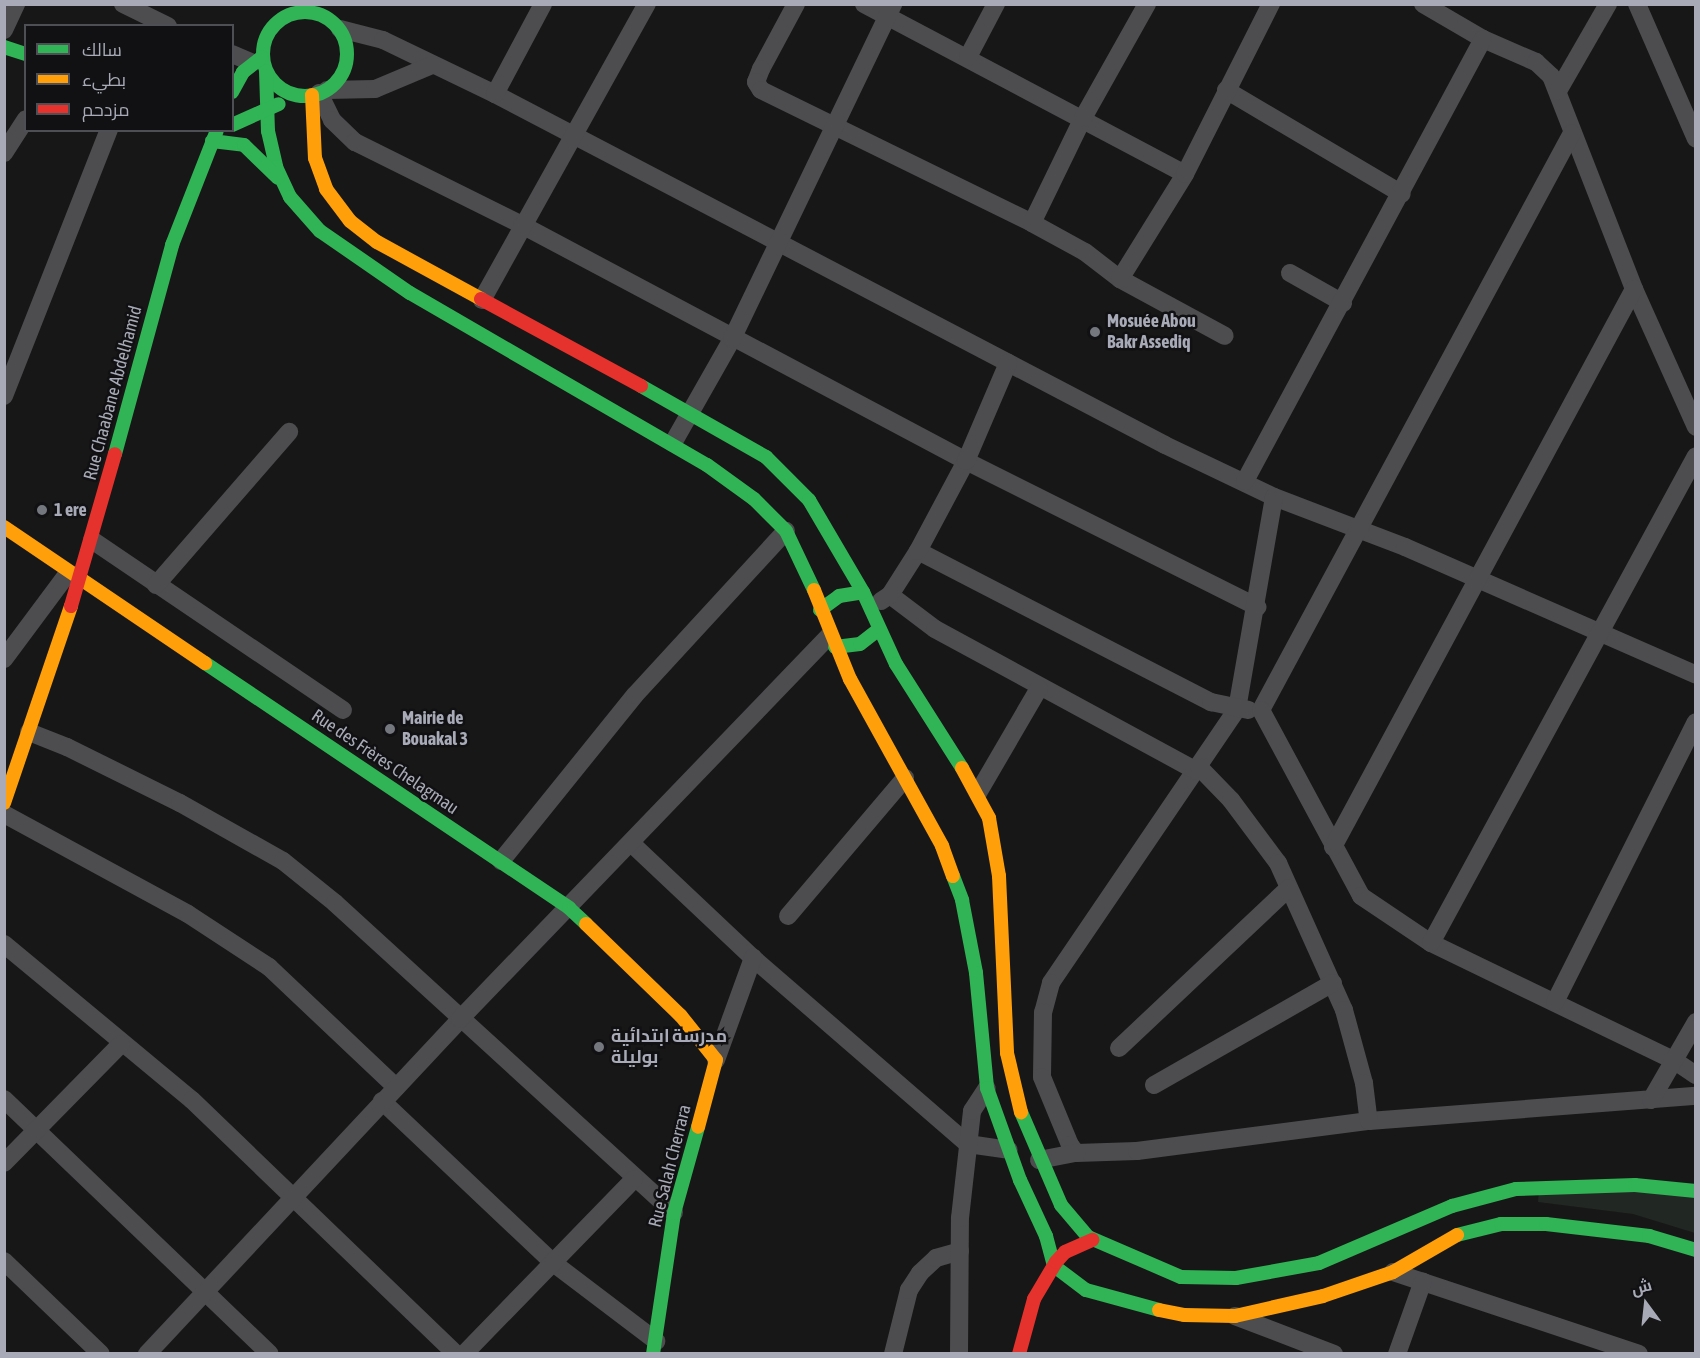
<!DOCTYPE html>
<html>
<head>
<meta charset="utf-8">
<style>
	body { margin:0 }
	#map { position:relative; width:1700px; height:1358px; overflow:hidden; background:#171717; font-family:"Asap Condensed",Cairo,sans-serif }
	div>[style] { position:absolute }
	.green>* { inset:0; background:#212722 }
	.street>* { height:18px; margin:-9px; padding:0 9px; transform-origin:9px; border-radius:9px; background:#4d4d50 }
	.fast>* { height:14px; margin:-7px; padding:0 7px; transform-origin:7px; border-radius:7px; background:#30b455 }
	.fast>.ring { margin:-7px; padding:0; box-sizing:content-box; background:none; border:14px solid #30b455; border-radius:50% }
	.slow>* { height:14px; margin:-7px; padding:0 7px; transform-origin:7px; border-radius:7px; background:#ff9f0a }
	.jam>* { height:14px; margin:-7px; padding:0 7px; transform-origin:7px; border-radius:7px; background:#e5322d }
	.dots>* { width:16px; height:16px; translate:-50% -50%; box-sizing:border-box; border:3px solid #111113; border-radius:50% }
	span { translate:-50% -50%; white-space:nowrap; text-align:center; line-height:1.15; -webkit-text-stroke:5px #111113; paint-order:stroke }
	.poi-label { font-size:18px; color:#a8abb7; font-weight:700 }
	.left { translate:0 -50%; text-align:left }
	.street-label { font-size:18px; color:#a8abb7 }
	.frame { position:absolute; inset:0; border:6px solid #a8abb7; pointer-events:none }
	.legend { position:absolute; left:24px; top:24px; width:210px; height:108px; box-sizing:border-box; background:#111113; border:2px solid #4d4f55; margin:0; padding:8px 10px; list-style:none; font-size:18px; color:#a8abb7 }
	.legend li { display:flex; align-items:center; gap:12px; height:30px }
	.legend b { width:30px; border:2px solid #4d4f55 }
	.north { position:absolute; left:1616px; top:1274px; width:60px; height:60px; -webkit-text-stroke:4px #111113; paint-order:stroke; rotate:345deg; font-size:16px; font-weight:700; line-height:24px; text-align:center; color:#a8abb7 }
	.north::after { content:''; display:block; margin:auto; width:21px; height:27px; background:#a8abb7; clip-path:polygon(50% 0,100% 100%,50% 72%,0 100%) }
</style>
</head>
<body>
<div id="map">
	<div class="green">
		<div style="clip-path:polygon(1539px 1189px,1695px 1193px,1695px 1233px,1633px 1214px,1538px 1202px)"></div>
	</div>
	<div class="street">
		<div style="left:123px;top:4px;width:50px;rotate:26.1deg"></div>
		<div style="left:796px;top:4px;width:74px;rotate:118.3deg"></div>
		<div style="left:761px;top:69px;width:14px;rotate:111deg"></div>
		<div style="left:756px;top:82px;width:9px;rotate:58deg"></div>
		<div style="left:761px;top:90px;width:302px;rotate:26.1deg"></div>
		<div style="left:1032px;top:223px;width:60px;rotate:28.7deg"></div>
		<div style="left:1085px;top:252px;width:44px;rotate:37.6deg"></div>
		<div style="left:1120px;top:279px;width:119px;rotate:28.5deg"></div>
		<div style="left:864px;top:4px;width:363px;rotate:27.9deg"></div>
		<div style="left:1423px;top:4px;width:69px;rotate:30.3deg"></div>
		<div style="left:1483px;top:39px;width:58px;rotate:23.5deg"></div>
		<div style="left:1536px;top:62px;width:21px;rotate:43deg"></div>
		<div style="left:1551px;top:76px;width:229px;rotate:68.7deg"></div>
		<div style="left:1634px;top:289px;width:151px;rotate:65.8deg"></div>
		<div style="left:1637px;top:4px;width:147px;rotate:66.4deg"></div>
		<div style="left:340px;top:29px;width:44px;rotate:14.3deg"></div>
		<div style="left:383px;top:40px;width:124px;rotate:25.7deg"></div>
		<div style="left:495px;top:94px;width:756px;rotate:27.65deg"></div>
		<div style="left:1165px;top:445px;width:121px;rotate:25.5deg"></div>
		<div style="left:1274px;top:497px;width:140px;rotate:20.9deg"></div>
		<div style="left:1405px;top:547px;width:318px;rotate:23.7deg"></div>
		<div style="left:4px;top:30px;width:29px;rotate:-65deg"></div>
		<div style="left:232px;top:54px;width:21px;rotate:23deg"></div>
		<div style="left:968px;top:57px;width:60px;rotate:-62.2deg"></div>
		<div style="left:327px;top:90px;width:48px;rotate:-1.2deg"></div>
		<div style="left:375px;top:89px;width:62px;rotate:-22.8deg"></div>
		<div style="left:1226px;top:90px;width:204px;rotate:30.6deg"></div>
		<div style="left:1558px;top:91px;width:100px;rotate:-60.1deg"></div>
		<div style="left:319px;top:93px;width:30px;rotate:64deg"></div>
		<div style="left:332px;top:120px;width:32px;rotate:44deg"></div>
		<div style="left:355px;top:142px;width:186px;rotate:26.4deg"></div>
		<div style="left:522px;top:225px;width:503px;rotate:27.99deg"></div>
		<div style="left:966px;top:461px;width:326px;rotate:26.6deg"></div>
		<div style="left:495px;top:94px;width:102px;rotate:-61.9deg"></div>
		<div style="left:4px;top:153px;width:40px;rotate:-57.1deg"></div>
		<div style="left:1032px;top:223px;width:117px;rotate:-64.1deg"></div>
		<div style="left:1083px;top:118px;width:131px;rotate:-60.7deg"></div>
		<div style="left:1290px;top:273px;width:61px;rotate:29.5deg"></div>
		<div style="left:1120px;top:279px;width:123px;rotate:-58.2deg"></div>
		<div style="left:1185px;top:174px;width:191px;rotate:-63.2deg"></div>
		<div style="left:482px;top:300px;width:339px;rotate:-60.9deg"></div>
		<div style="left:4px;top:396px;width:286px;rotate:-68.5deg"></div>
		<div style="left:673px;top:443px;width:120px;rotate:-60.4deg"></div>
		<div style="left:732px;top:339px;width:372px;rotate:-64.3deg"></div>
		<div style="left:1245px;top:481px;width:502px;rotate:-61.7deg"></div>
		<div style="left:1274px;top:497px;width:215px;rotate:99.9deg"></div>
		<div style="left:1237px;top:709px;width:331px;rotate:124.2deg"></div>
		<div style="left:1051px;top:983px;width:30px;rotate:105deg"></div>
		<div style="left:1043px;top:1012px;width:65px;rotate:90.9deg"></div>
		<div style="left:1042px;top:1077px;width:74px;rotate:67.6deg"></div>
		<div style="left:1070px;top:1145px;width:10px;rotate:53deg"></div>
		<div style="left:1076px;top:1153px;width:61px;rotate:-1.9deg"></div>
		<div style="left:1137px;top:1151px;width:234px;rotate:-7.4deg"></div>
		<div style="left:1369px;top:1121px;width:328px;rotate:-4.4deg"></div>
		<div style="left:92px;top:540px;width:303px;rotate:34.1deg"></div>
		<div style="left:918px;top:551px;width:330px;rotate:27.3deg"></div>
		<div style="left:1211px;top:702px;width:38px;rotate:12deg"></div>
		<div style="left:156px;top:585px;width:203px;rotate:-49deg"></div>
		<div style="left:890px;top:595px;width:56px;rotate:37.1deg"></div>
		<div style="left:935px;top:629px;width:297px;rotate:28.5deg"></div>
		<div style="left:881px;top:601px;width:11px;rotate:-34deg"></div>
		<div style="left:890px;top:595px;width:52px;rotate:-57.5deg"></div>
		<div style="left:918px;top:551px;width:102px;rotate:-61.9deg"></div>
		<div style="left:966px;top:461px;width:107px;rotate:-66.8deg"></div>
		<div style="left:4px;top:659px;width:107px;rotate:-53.3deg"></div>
		<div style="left:1261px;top:710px;width:655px;rotate:-61.68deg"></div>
		<div style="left:1261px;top:710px;width:211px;rotate:61.7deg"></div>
		<div style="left:1361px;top:896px;width:84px;rotate:33.9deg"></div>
		<div style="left:1431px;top:943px;width:271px;rotate:25.8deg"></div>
		<div style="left:1675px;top:1061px;width:25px;rotate:34deg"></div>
		<div style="left:29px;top:732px;width:41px;rotate:21.5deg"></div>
		<div style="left:67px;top:747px;width:126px;rotate:26.4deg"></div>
		<div style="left:180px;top:803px;width:118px;rotate:29.4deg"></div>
		<div style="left:283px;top:861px;width:67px;rotate:38.9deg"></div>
		<div style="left:335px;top:903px;width:459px;rotate:42.4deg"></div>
		<div style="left:1199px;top:767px;width:46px;rotate:45.9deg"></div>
		<div style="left:1231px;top:800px;width:79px;rotate:53.3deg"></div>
		<div style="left:1278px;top:863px;width:161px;rotate:65.8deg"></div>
		<div style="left:1344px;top:1010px;width:76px;rotate:74.7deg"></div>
		<div style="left:1364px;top:1083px;width:38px;rotate:83deg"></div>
		<div style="left:978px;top:793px;width:121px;rotate:-59.8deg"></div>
		<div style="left:4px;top:814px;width:209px;rotate:28.5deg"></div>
		<div style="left:188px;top:914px;width:97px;rotate:33.2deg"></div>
		<div style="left:269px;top:967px;width:175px;rotate:43.4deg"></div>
		<div style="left:631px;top:843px;width:168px;rotate:43.3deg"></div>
		<div style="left:753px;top:958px;width:284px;rotate:40.9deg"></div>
		<div style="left:968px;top:1144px;width:41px;rotate:8.3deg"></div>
		<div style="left:1333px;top:847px;width:634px;rotate:-61.66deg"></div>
		<div style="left:501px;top:861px;width:213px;rotate:-51.1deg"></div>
		<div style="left:635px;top:695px;width:223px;rotate:-47.4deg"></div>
		<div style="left:788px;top:916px;width:181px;rotate:-49.7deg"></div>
		<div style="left:1431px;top:943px;width:554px;rotate:-61.45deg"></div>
		<div style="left:4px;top:944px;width:244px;rotate:39.7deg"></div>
		<div style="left:192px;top:1100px;width:366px;rotate:43.9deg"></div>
		<div style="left:1555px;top:1002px;width:313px;rotate:-63.3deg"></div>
		<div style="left:1119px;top:1048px;width:233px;rotate:-43.3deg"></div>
		<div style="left:716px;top:1060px;width:109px;rotate:-70.1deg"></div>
		<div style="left:1154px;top:1085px;width:206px;rotate:-29.7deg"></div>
		<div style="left:4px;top:1099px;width:368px;rotate:43.8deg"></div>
		<div style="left:1651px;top:1100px;width:90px;rotate:-60deg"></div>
		<div style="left:382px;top:1101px;width:234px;rotate:43.4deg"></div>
		<div style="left:552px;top:1262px;width:131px;rotate:37.2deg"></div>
		<div style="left:1039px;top:1160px;width:38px;rotate:-11deg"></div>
		<div style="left:4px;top:1163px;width:167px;rotate:-45.5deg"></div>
		<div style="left:4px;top:1261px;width:134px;rotate:43.8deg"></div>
		<div style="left:1393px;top:1272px;width:259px;rotate:18.4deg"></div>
		<div style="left:1235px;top:1316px;width:106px;rotate:21deg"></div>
		<div style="left:147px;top:1354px;width:458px;rotate:-46.9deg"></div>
		<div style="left:460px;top:1019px;width:532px;rotate:-46.07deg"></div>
		<div style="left:464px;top:1354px;width:244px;rotate:-45.8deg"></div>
		<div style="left:893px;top:1354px;width:66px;rotate:-76deg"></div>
		<div style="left:909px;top:1290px;width:20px;rotate:-57deg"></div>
		<div style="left:920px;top:1273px;width:22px;rotate:-43deg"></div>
		<div style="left:936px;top:1258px;width:25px;rotate:-16deg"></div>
		<div style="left:959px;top:1354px;width:136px;rotate:-89.6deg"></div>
		<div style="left:960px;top:1218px;width:108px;rotate:-83.6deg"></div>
		<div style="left:972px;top:1111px;width:27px;rotate:-57deg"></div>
		<div style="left:1397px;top:1354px;width:77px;rotate:-70.4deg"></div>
	</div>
	<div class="fast">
		<div class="ring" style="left:263px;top:12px;width:70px;height:70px"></div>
		<div style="left:4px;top:47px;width:23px;rotate:18deg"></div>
		<div style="left:266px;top:71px;width:60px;rotate:88.1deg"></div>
		<div style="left:268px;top:131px;width:37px;rotate:77deg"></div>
		<div style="left:276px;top:167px;width:33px;rotate:65deg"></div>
		<div style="left:290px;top:197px;width:45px;rotate:48.6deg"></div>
		<div style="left:320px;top:231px;width:109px;rotate:34.6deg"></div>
		<div style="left:410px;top:293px;width:343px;rotate:30.1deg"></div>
		<div style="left:707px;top:465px;width:58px;rotate:35.9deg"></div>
		<div style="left:754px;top:499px;width:45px;rotate:45deg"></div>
		<div style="left:786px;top:531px;width:65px;rotate:64.6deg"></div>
		<div style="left:232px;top:92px;width:23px;rotate:-61deg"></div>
		<div style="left:243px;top:72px;width:24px;rotate:-38deg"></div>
		<div style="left:232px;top:125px;width:51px;rotate:-24.1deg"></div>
		<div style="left:212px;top:141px;width:32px;rotate:7deg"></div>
		<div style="left:244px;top:145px;width:47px;rotate:44.1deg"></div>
		<div style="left:641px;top:386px;width:144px;rotate:29.6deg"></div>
		<div style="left:766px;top:457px;width:61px;rotate:45deg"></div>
		<div style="left:809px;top:500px;width:107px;rotate:59.6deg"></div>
		<div style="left:863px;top:592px;width:79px;rotate:65.4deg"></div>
		<div style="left:896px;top:664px;width:123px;rotate:57.6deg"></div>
		<div style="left:115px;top:454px;width:217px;rotate:-74.7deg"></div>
		<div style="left:172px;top:245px;width:123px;rotate:-68.6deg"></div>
		<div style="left:820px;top:610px;width:24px;rotate:-36deg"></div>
		<div style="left:839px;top:596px;width:24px;rotate:-9deg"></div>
		<div style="left:835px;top:647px;width:25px;rotate:-7deg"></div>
		<div style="left:860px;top:644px;width:24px;rotate:-38deg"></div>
		<div style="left:205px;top:663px;width:439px;rotate:33.9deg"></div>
		<div style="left:569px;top:908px;width:23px;rotate:43deg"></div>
		<div style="left:953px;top:876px;width:26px;rotate:69deg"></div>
		<div style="left:962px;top:900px;width:74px;rotate:79.1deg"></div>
		<div style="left:976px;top:973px;width:116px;rotate:84.5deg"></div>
		<div style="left:987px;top:1088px;width:98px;rotate:70.3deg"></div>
		<div style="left:1020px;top:1180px;width:62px;rotate:65.1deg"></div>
		<div style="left:1046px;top:1236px;width:31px;rotate:75deg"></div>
		<div style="left:1054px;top:1266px;width:40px;rotate:37deg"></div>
		<div style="left:1086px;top:1290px;width:76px;rotate:15.3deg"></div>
		<div style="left:1021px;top:1112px;width:101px;rotate:66.7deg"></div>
		<div style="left:1061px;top:1205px;width:42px;rotate:49.8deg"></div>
		<div style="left:1088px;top:1237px;width:101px;rotate:23.3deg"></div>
		<div style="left:1181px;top:1277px;width:55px;rotate:1deg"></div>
		<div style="left:1236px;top:1278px;width:84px;rotate:-10.2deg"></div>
		<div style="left:1319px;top:1263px;width:145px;rotate:-23.2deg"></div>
		<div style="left:1452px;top:1206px;width:66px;rotate:-14.9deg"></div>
		<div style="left:1516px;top:1189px;width:119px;rotate:-1.9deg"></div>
		<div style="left:1635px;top:1185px;width:61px;rotate:5.6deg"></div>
		<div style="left:1457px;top:1235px;width:45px;rotate:-14deg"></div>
		<div style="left:1501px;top:1224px;width:45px"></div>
		<div style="left:1546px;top:1224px;width:104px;rotate:6.6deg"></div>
		<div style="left:1649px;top:1236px;width:49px;rotate:16.6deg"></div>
		<div style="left:653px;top:1354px;width:143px;rotate:-81.5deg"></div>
		<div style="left:674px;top:1213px;width:89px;rotate:-74.4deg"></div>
	</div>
	<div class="slow">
		<div style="left:312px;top:95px;width:63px;rotate:87.3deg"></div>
		<div style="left:315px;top:158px;width:33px;rotate:70deg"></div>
		<div style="left:326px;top:189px;width:40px;rotate:53deg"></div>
		<div style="left:350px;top:221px;width:34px;rotate:38deg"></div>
		<div style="left:377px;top:242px;width:119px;rotate:28.7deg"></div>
		<div style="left:4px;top:527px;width:243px;rotate:34.1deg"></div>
		<div style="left:814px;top:590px;width:96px;rotate:68deg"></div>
		<div style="left:850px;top:679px;width:191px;rotate:61.1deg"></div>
		<div style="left:942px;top:846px;width:32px;rotate:70deg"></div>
		<div style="left:962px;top:768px;width:57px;rotate:61.6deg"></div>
		<div style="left:989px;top:818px;width:59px;rotate:80.2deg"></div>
		<div style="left:999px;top:876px;width:177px;rotate:87.4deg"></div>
		<div style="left:1007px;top:1053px;width:61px;rotate:76.7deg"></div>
		<div style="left:4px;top:803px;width:208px;rotate:-71.2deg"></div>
		<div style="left:586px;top:924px;width:132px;rotate:44.1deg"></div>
		<div style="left:681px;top:1016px;width:56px;rotate:51.5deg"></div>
		<div style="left:716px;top:1060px;width:69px;rotate:105deg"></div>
		<div style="left:1159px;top:1310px;width:25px;rotate:11deg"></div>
		<div style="left:1184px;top:1315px;width:51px;rotate:1.1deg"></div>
		<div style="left:1235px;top:1316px;width:90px;rotate:-12.8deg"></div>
		<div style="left:1323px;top:1296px;width:74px;rotate:-18.9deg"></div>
		<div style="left:1393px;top:1272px;width:74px;rotate:-30deg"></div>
	</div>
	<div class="jam">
		<div style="left:481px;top:299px;width:182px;rotate:28.5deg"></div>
		<div style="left:71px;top:606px;width:158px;rotate:-73.9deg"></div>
		<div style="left:1019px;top:1354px;width:57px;rotate:-74.7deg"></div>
		<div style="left:1034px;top:1299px;width:43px;rotate:-59.3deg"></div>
		<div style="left:1056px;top:1262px;width:13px;rotate:-48deg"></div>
		<div style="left:1065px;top:1252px;width:30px;rotate:-24deg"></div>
	</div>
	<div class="dots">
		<div style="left:1095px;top:332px;background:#75777f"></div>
		<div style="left:42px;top:510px;background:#75777f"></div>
		<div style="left:390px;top:729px;background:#75777f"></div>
		<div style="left:599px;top:1047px;background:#75777f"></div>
	</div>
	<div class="poi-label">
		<span class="left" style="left:1107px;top:332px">Mosuée Abou<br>Bakr Assediq</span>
		<span class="left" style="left:54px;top:510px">1 ere</span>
		<span class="left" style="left:402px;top:729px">Mairie de<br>Bouakal 3</span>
		<span class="left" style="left:611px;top:1047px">مدرسة ابتدائية<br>بوليلة</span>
	</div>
	<div class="street-label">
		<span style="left:113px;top:393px;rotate:-75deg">Rue Chaabane Abdelhamid</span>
		<span style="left:385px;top:762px;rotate:34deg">Rue des Frères Chelagmau</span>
		<span style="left:670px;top:1166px;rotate:-76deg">Rue Salah Cherrara</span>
	</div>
	<div class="frame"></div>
	<ul class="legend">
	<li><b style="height:8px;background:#30b455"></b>سالك</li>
	<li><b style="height:8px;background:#ff9f0a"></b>بطيء</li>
	<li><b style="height:8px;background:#e5322d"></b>مزدحم</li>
	</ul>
	<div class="north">ش</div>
</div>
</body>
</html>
